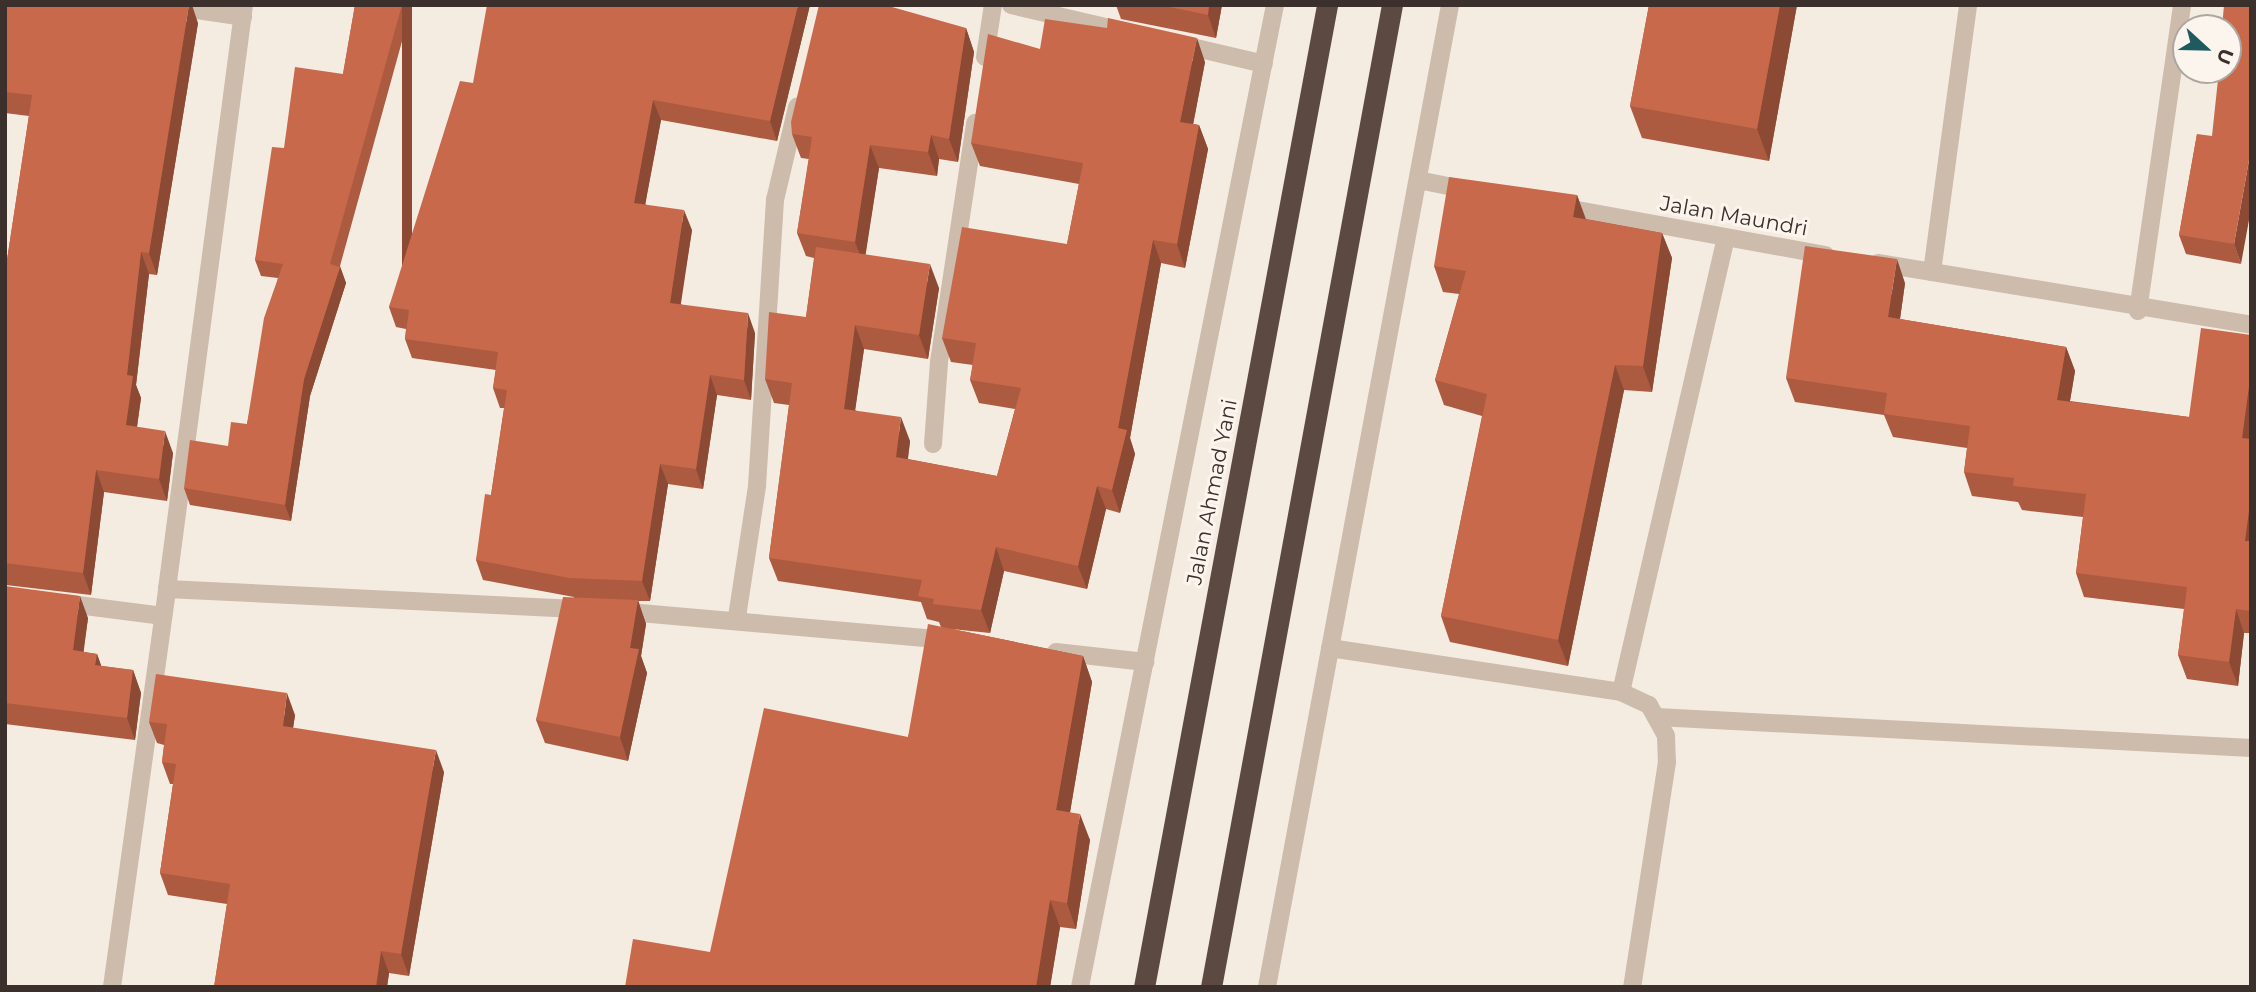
<!DOCTYPE html>
<html>
<head>
<meta charset="utf-8">
<style>
	body { margin:0 }
	#map { position:relative; width:2256px; height:992px; overflow:hidden; background:#f4ebe1; font-family:Montserrat,sans-serif }
	div>[style] { position:absolute }
	.minor>* { height:18px; margin:-9px; padding:0 9px; transform-origin:9px; border-radius:9px; background:#cdbbac }
	.highway>* { height:21px; margin:-10.5px; padding:0 10.5px; transform-origin:10.5px; border-radius:10.5px; background:#5c4a42 }
	.wall>* { inset:0; background:#ac5a40 }
	.shaded-wall>* { inset:0; background:#8c4a34; transform-origin:0 0 }
	.building>* { inset:0; background:#c8694b }
	span { translate:-50% -50%; white-space:nowrap; text-align:center; line-height:1.15; -webkit-text-stroke:6px #fbf5ee; paint-order:stroke }
	.street-label { font-size:21px; color:#3b302b }
	.frame { position:absolute; inset:0; border:7px solid #3b302b; pointer-events:none }
	.north { position:absolute; left:2172px; top:14px; width:70px; height:70px; box-sizing:border-box; background:#fbf5ee; border:2px solid #aea6a0; border-radius:50%; rotate:112deg; font-size:19px; font-weight:700; line-height:28px; text-align:center; color:#3b302b }
	.north::after { content:''; display:block; margin:auto; width:24px; height:32px; background:#1f5a5e; clip-path:polygon(50% 0,100% 100%,50% 72%,0 100%) }
</style>
</head>
<body>
<div id="map">
	<div class="minor">
		<div style="left:163px;top:5px;width:81px;rotate:8.5deg"></div>
		<div style="left:244px;top:5px;width:589px;rotate:97.51deg"></div>
		<div style="left:167px;top:589px;width:415px;rotate:2.8deg"></div>
		<div style="left:1011px;top:5px;width:119px;rotate:13.1deg"></div>
		<div style="left:1179px;top:44px;width:87px;rotate:13.2deg"></div>
		<div style="left:985px;top:57px;width:53px;rotate:-81.3deg"></div>
		<div style="left:1418px;top:180px;width:51px;rotate:11.3deg"></div>
		<div style="left:1561px;top:207px;width:269px;rotate:10.3deg"></div>
		<div style="left:1878px;top:263px;width:378px;rotate:9.4deg"></div>
		<div style="left:1932px;top:272px;width:269px;rotate:-82.3deg"></div>
		<div style="left:2138px;top:311px;width:309px;rotate:-81.8deg"></div>
		<div style="left:933px;top:444px;width:82px;rotate:-85.8deg"></div>
		<div style="left:939px;top:362px;width:242px;rotate:-81.4deg"></div>
		<div style="left:62px;top:603px;width:102px;rotate:7.3deg"></div>
		<div style="left:617px;top:611px;width:332px;rotate:5deg"></div>
		<div style="left:737px;top:617px;width:133px;rotate:-81.3deg"></div>
		<div style="left:757px;top:486px;width:287px;rotate:-86.4deg"></div>
		<div style="left:775px;top:200px;width:96px;rotate:-76.7deg"></div>
		<div style="left:1330px;top:648px;width:294px;rotate:8.6deg"></div>
		<div style="left:1621px;top:692px;width:31px;rotate:25deg"></div>
		<div style="left:1649px;top:705px;width:35px;rotate:61deg"></div>
		<div style="left:1666px;top:736px;width:26px;rotate:88deg"></div>
		<div style="left:1667px;top:762px;width:228px;rotate:98.8deg"></div>
		<div style="left:1056px;top:652px;width:90px;rotate:6.4deg"></div>
		<div style="left:1621px;top:692px;width:466px;rotate:-77deg"></div>
		<div style="left:1657px;top:717px;width:595px;rotate:2.99deg"></div>
		<div style="left:112px;top:987px;width:402px;rotate:-82.1deg"></div>
		<div style="left:1080px;top:987px;width:1001px;rotate:-78.77deg"></div>
		<div style="left:1267px;top:987px;width:999px;rotate:-79.44deg"></div>
	</div>
	<div class="highway">
		<div style="left:1144px;top:987px;width:999px;rotate:-79.44deg"></div>
		<div style="left:1211px;top:987px;width:999px;rotate:-79.56deg"></div>
	</div>
	<div class="wall">
		<div style="clip-path:polygon(5px 5px,198px 23px,157px 275px,149px 274px,136px 385px,141px 398px,137px 427px,173px 453px,167px 501px,104px 492px,91px 595px,6px 585px,5px 586px,5px 260px,7px 260px,29px 116px,5px 113px)"></div>
		<div style="clip-path:polygon(355px 5px,412px 5px,340px 266px,346px 283px,310px 396px,291px 521px,190px 505px,184px 488px,228px 446px,247px 424px,278px 278px,261px 276px,255px 260px,284px 148px,343px 74px)"></div>
		<div style="clip-path:polygon(810px 5px,777px 141px,661px 120px,645px 204px,692px 230px,680px 304px,755px 333px,751px 400px,717px 395px,703px 489px,668px 484px,650px 601px,638px 601px,646px 624px,641px 656px,647px 673px,628px 761px,545px 743px,536px 720px,574px 597px,483px 580px,476px 560px,491px 495px,504px 408px,500px 408px,493px 388px,496px 370px,412px 358px,405px 339px,406px 329px,396px 327px,389px 307px,473px 83px)"></div>
		<div style="clip-path:polygon(1116px 5px,1222px 5px,1216px 38px,1121px 19px)"></div>
		<div style="clip-path:polygon(1649px 5px,1797px 5px,1769px 161px,1642px 138px,1630px 106px)"></div>
		<div style="clip-path:polygon(966px 28px,974px 52px,958px 162px,939px 159px,937px 176px,879px 168px,865px 255px,939px 288px,928px 359px,864px 349px,855px 410px,910px 441px,908px 459px,997px 476px,1015px 409px,979px 403px,970px 380px,973px 365px,951px 362px,942px 338px,1067px 244px,1079px 184px,980px 166px,971px 143px,1040px 49px,1205px 62px,1193px 124px,1199px 125px,1208px 149px,1185px 268px,1161px 263px,1130px 438px,1135px 454px,1120px 513px,1106px 509px,1087px 589px,1004px 571px,990px 633px,952px 629px,1083px 656px,1092px 682px,1070px 812px,1090px 840px,1076px 929px,1060px 927px,1050px 987px,625px 987px,710px 952px,908px 737px,941px 627px,939px 622px,927px 619px,921px 602px,778px 581px,769px 558px,789px 405px,774px 403px,765px 379px,806px 317px,814px 258px,806px 256px,797px 233px,809px 159px,801px 158px,792px 134px)"></div>
		<div style="clip-path:polygon(2197px 134px,2241px 264px,2186px 254px,2179px 235px)"></div>
		<div style="clip-path:polygon(1577px 195px,1586px 219px,1662px 233px,1672px 258px,1652px 392px,1624px 390px,1568px 666px,1450px 642px,1441px 616px,1482px 416px,1444px 405px,1435px 380px,1459px 294px,1443px 292px,1434px 266px)"></div>
		<div style="clip-path:polygon(1905px 283px,1900px 319px,2066px 347px,2075px 371px,2070px 401px,2189px 417px,2251px 335px,2251px 633px,2244px 633px,2238px 686px,2187px 679px,2178px 655px,2184px 609px,2084px 597px,2076px 573px,2083px 517px,2022px 510px,2018px 502px,1972px 496px,1964px 472px,1967px 448px,1893px 437px,1884px 415px,1795px 402px,1786px 378px)"></div>
		<div style="clip-path:polygon(5px 586px,88px 618px,83px 652px,97px 654px,101px 666px,133px 670px,141px 693px,135px 740px,5px 724px)"></div>
		<div style="clip-path:polygon(295px 715px,293px 728px,444px 772px,409px 976px,389px 973px,387px 987px,214px 987px,227px 904px,168px 895px,160px 873px,173px 784px,170px 784px,162px 762px,164px 745px,157px 743px,149px 722px)"></div>
	</div>
	<div class="shaded-wall">
		<div style="clip-path:polygon(189px 5px,192px 5px,198px 23px,157px 275px,149px 253px)"></div>
		<div style="left:402px;top:5px;width:10px;height:269px"></div>
		<div style="clip-path:polygon(798px 5px,810px 5px,777px 141px,770px 121px)"></div>
		<div style="clip-path:polygon(1209px 5px,1222px 5px,1216px 38px,1208px 15px)"></div>
		<div style="clip-path:polygon(1780px 5px,1797px 5px,1769px 161px,1757px 129px)"></div>
		<div style="clip-path:polygon(966px 28px,974px 52px,958px 162px,949px 139px)"></div>
		<div style="clip-path:polygon(1197px 38px,1205px 62px,1189px 146px,1180px 122px)"></div>
		<div style="clip-path:polygon(653px 100px,661px 120px,642px 222px,634px 203px)"></div>
		<div style="clip-path:polygon(1199px 125px,1208px 149px,1185px 268px,1177px 244px)"></div>
		<div style="clip-path:polygon(931px 135px,939px 159px,937px 176px,928px 152px)"></div>
		<div style="clip-path:polygon(870px 145px,879px 168px,864px 265px,855px 242px)"></div>
		<div style="clip-path:polygon(2251px 149px,2251px 209px,2241px 264px,2234px 244px)"></div>
		<div style="clip-path:polygon(1577px 195px,1586px 221px,1573px 217px)"></div>
		<div style="clip-path:polygon(684px 210px,692px 230px,678px 323px,670px 303px)"></div>
		<div style="clip-path:polygon(1662px 233px,1672px 258px,1652px 392px,1643px 366px)"></div>
		<div style="clip-path:polygon(1153px 240px,1161px 263px,1130px 438px,1135px 454px,1120px 513px,1112px 490px,1118px 428px)"></div>
		<div style="clip-path:polygon(141px 252px,149px 274px,136px 385px,141px 398px,134px 448px,126px 425px,127px 375px)"></div>
		<div style="clip-path:polygon(1897px 259px,1905px 283px,1897px 340px,1888px 317px)"></div>
		<div style="clip-path:polygon(930px 264px,939px 288px,928px 359px,919px 335px)"></div>
		<div style="clip-path:polygon(340px 267px,346px 283px,310px 396px,291px 521px,285px 505px,304px 379px)"></div>
		<div style="clip-path:polygon(748px 313px,755px 333px,751px 400px,744px 380px)"></div>
		<div style="clip-path:polygon(855px 325px,864px 349px,852px 432px,844px 409px)"></div>
		<div style="clip-path:polygon(2066px 347px,2075px 371px,2066px 424px,2057px 400px)"></div>
		<div style="clip-path:polygon(1615px 365px,1624px 390px,1568px 666px,1558px 640px)"></div>
		<div style="clip-path:polygon(2251px 371px,2251px 459px,2242px 438px)"></div>
		<div style="clip-path:polygon(710px 375px,717px 395px,703px 489px,696px 469px)"></div>
		<div style="clip-path:polygon(901px 417px,910px 441px,905px 480px,896px 457px)"></div>
		<div style="clip-path:polygon(165px 431px,173px 453px,167px 501px,159px 479px)"></div>
		<div style="clip-path:polygon(660px 464px,668px 484px,650px 601px,642px 581px)"></div>
		<div style="clip-path:polygon(96px 470px,104px 492px,91px 595px,83px 573px)"></div>
		<div style="clip-path:polygon(1097px 486px,1106px 509px,1087px 589px,1078px 566px)"></div>
		<div style="clip-path:polygon(2251px 495px,2251px 558px,2245px 541px)"></div>
		<div style="clip-path:polygon(996px 547px,1004px 571px,990px 633px,981px 610px)"></div>
		<div style="clip-path:polygon(80px 596px,88px 618px,81px 672px,73px 650px)"></div>
		<div style="clip-path:polygon(638px 600px,646px 624px,641px 656px,647px 673px,628px 761px,620px 737px,630px 648px)"></div>
		<div style="clip-path:polygon(2236px 609px,2244px 633px,2238px 686px,2229px 662px)"></div>
		<div style="clip-path:polygon(97px 654px,105px 676px,95px 665px)"></div>
		<div style="clip-path:polygon(1083px 656px,1092px 682px,1066px 836px,1056px 810px)"></div>
		<div style="clip-path:polygon(133px 670px,141px 693px,135px 740px,127px 718px)"></div>
		<div style="clip-path:polygon(287px 693px,295px 715px,290px 748px,283px 726px)"></div>
		<div style="clip-path:polygon(436px 750px,444px 772px,409px 976px,401px 954px)"></div>
		<div style="clip-path:polygon(1080px 814px,1090px 840px,1076px 929px,1067px 903px)"></div>
		<div style="clip-path:polygon(1050px 900px,1060px 927px,1050px 987px,1036px 987px)"></div>
		<div style="clip-path:polygon(381px 951px,389px 973px,387px 987px,376px 987px)"></div>
	</div>
	<div class="building">
		<div style="clip-path:polygon(5px 5px,189px 5px,149px 253px,141px 252px,127px 375px,133px 376px,126px 425px,165px 431px,159px 479px,96px 470px,83px 573px,5px 563px,5px 260px,7px 260px,32px 95px,5px 92px)"></div>
		<div style="clip-path:polygon(355px 5px,402px 5px,330px 264px,340px 267px,304px 379px,285px 505px,184px 488px,190px 440px,228px 446px,231px 422px,247px 424px,264px 318px,283px 264px,255px 260px,272px 147px,284px 148px,295px 67px,343px 74px)"></div>
		<div style="clip-path:polygon(487px 5px,798px 5px,770px 121px,653px 100px,634px 203px,684px 210px,670px 303px,748px 313px,744px 380px,710px 375px,696px 469px,660px 464px,642px 581px,569px 578px,476px 560px,485px 494px,491px 495px,507px 390px,493px 388px,498px 352px,405px 339px,409px 310px,389px 307px,460px 81px,473px 83px)"></div>
		<div style="clip-path:polygon(819px 5px,885px 5px,966px 28px,949px 139px,931px 135px,928px 152px,870px 145px,855px 242px,797px 233px,812px 137px,792px 134px,791px 122px)"></div>
		<div style="clip-path:polygon(1160px 5px,1209px 5px,1208px 15px)"></div>
		<div style="clip-path:polygon(1649px 5px,1780px 5px,1757px 129px,1630px 106px)"></div>
		<div style="clip-path:polygon(2224px 5px,2251px 5px,2251px 149px,2234px 244px,2179px 235px,2197px 134px,2212px 136px,2219px 70px,2228px 70px,2228px 28px,2222px 28px)"></div>
		<div style="clip-path:polygon(1108px 18px,1197px 38px,1180px 122px,1199px 125px,1177px 244px,1153px 240px,1118px 428px,1127px 430px,1112px 490px,1097px 486px,1078px 566px,996px 547px,981px 610px,933px 604px,934px 599px,918px 596px,922px 580px,769px 558px,792px 383px,765px 379px,769px 312px,806px 317px,816px 247px,930px 264px,919px 335px,855px 325px,844px 409px,901px 417px,896px 457px,997px 476px,1021px 388px,970px 380px,976px 343px,942px 338px,962px 227px,1067px 244px,1083px 163px,971px 143px,988px 34px,1040px 49px,1045px 19px,1107px 28px)"></div>
		<div style="clip-path:polygon(1449px 177px,1577px 195px,1573px 217px,1662px 233px,1643px 366px,1615px 365px,1558px 640px,1441px 616px,1487px 394px,1435px 380px,1466px 271px,1434px 266px)"></div>
		<div style="clip-path:polygon(1805px 246px,1897px 259px,1888px 317px,2066px 347px,2057px 400px,2189px 417px,2201px 328px,2251px 335px,2251px 371px,2242px 438px,2251px 439px,2251px 495px,2245px 541px,2251px 541px,2251px 611px,2236px 609px,2229px 662px,2178px 655px,2187px 587px,2076px 573px,2086px 494px,2013px 486px,2014px 478px,1964px 472px,1970px 426px,1884px 414px,1887px 393px,1786px 378px)"></div>
		<div style="clip-path:polygon(5px 586px,80px 596px,73px 650px,97px 654px,95px 665px,133px 670px,127px 718px,5px 703px)"></div>
		<div style="clip-path:polygon(563px 597px,638px 600px,630px 648px,639px 649px,620px 737px,536px 720px)"></div>
		<div style="clip-path:polygon(928px 624px,1083px 656px,1056px 810px,1080px 814px,1067px 903px,1050px 900px,1036px 987px,949px 987px,939px 985px,939px 987px,625px 987px,633px 939px,710px 952px,764px 708px,908px 737px)"></div>
		<div style="clip-path:polygon(156px 674px,287px 693px,283px 726px,436px 750px,401px 954px,381px 951px,376px 987px,214px 987px,230px 884px,160px 873px,176px 764px,162px 762px,167px 724px,149px 722px)"></div>
	</div>
	<div class="street-label">
		<span style="left:1734px;top:216px;rotate:10deg">Jalan Maundri</span>
		<span style="left:1212px;top:492px;rotate:-79deg">Jalan Ahmad Yani</span>
	</div>
	<div class="frame"></div>
	<div class="north">U</div>
</div>
</body>
</html>
